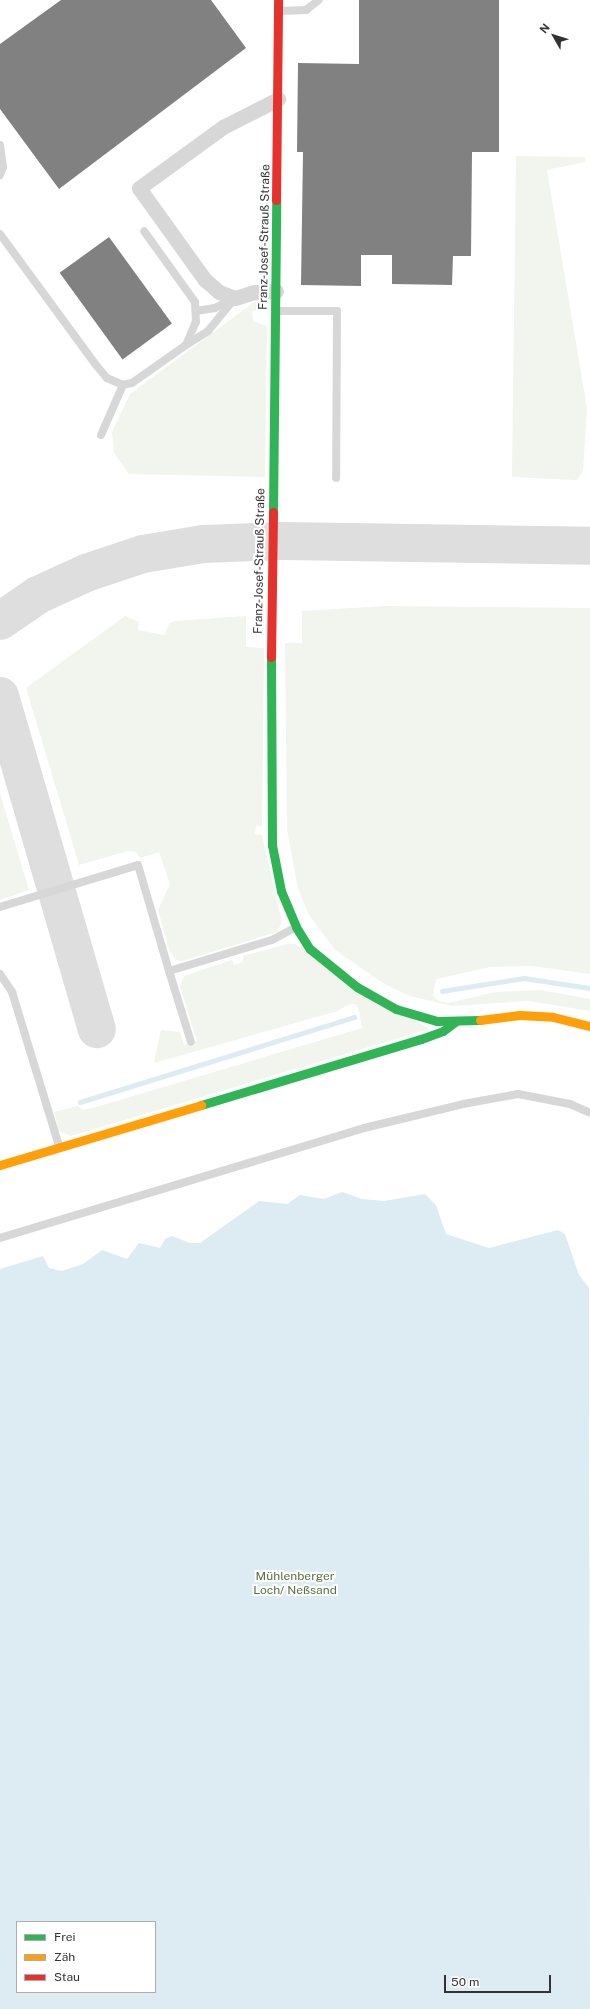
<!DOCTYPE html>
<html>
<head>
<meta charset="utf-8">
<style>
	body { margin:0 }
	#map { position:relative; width:590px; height:2009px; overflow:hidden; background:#fff; font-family:"Public Sans",sans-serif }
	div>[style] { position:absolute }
	.green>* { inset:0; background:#f1f5ed }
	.water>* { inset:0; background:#ddebf3 }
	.stream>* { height:4.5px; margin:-2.25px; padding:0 2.25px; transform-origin:2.25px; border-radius:2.25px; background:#ddebf3 }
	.taxiway>* { height:38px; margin:-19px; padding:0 19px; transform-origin:19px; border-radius:19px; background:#dedede }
	.building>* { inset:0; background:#818181; transform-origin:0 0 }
	.lane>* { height:8px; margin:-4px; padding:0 4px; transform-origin:4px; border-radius:4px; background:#d7d7d7 }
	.street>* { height:15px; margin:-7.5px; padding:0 7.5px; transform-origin:7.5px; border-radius:7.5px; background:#d7d7d7 }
	.fast>* { height:9px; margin:-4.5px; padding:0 4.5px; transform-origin:4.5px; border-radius:4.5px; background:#30b455 }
	.slow>* { height:9px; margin:-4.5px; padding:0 4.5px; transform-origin:4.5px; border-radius:4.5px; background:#ff9f0a }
	.jam>* { height:9px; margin:-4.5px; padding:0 4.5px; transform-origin:4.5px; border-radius:4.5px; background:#e5322d }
	span { translate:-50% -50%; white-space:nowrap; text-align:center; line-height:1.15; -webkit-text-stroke:4px #fff; paint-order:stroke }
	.street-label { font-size:12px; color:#333 }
	.park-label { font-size:12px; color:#56703f }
	.legend { position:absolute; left:16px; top:1921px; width:140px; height:72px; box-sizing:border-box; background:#fff; border:1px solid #adadad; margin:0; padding:5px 7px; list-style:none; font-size:12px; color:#333 }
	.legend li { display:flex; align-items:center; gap:8px; height:20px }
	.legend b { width:20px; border:1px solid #adadad }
	.north { position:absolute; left:534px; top:16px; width:40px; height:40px; -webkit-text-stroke:3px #fff; paint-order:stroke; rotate:309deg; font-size:11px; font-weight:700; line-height:16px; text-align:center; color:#333 }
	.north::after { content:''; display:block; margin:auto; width:14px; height:18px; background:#333; clip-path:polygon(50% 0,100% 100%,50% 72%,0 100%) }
	.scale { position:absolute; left:444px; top:1975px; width:107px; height:18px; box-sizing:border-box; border:2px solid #333; border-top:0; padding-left:5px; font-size:12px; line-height:14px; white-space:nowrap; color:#333; -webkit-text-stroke:3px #fff; paint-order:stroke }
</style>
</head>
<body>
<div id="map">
	<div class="green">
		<div style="clip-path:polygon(516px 156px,585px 157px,585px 162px,547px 170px,587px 408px,583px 471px,577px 480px,512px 477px)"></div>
		<div style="clip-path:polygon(257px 300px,263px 303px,263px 310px,252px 311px,253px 321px,267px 326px,265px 477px,129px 474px,114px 453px,112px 432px,130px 394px)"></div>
		<div style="clip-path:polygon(385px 606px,590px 608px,590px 974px,532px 966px,490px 967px,436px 979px,433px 995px,437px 1000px,448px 1003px,495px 992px,541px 990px,590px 999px,590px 1011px,529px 1001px,452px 1006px,410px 996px,386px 985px,335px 950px,309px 915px,298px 889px,287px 830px,285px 643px,302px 643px,302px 611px)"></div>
		<div style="clip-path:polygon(125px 616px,139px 622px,138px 630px,164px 635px,169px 624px,174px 621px,246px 616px,246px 647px,264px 648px,262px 826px,256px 826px,255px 834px,262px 835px,282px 922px,277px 932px,182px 961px,177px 960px,170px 952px,158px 910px,170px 884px,159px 852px,140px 858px,136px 852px,128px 851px,79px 865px,26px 688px)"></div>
		<div style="clip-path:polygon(0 793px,29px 890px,0 900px)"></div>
		<div style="clip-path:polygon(287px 944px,295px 944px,429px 1029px,71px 1136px,59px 1131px,54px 1112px,77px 1106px,84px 1110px,103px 1105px,362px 1028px,359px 1010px,356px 1004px,350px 1004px,338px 1011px,154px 1063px,161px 1030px,180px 1032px,184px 1045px,197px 1041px,180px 986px,184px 976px,232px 960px,234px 965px,243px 962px,243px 956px)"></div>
	</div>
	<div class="water">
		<div style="clip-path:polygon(evenodd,342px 1192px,362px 1199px,384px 1201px,425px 1194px,436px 1205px,446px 1234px,489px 1248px,558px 1230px,565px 1234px,579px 1275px,589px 1288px,590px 2009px,0 2009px,0 1269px,43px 1256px,49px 1268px,62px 1271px,83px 1264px,102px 1250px,127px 1259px,139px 1243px,160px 1248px,165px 1239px,172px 1236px,190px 1243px,200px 1243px,259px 1201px,287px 1204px,300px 1195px,324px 1199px,342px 1192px,17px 1922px,155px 1922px,155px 1992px,17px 1992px,17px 1922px)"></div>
	</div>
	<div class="stream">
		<div style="left:442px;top:991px;width:83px;rotate:-9deg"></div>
		<div style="left:524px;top:978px;width:67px;rotate:8.6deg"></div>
		<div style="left:80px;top:1102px;width:287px;rotate:-17.2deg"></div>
	</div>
	<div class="taxiway">
		<div style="left:0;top:621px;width:46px;rotate:-34.4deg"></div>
		<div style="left:38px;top:595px;width:53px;rotate:-24.6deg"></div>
		<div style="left:86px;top:573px;width:60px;rotate:-18.4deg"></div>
		<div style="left:143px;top:554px;width:61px;rotate:-9.5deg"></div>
		<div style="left:203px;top:544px;width:81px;rotate:-2.1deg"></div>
		<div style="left:284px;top:541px;width:306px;rotate:0.9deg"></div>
		<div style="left:0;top:696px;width:347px;rotate:73.8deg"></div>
	</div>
	<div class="building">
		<div style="clip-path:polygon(61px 0,211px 0,246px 48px,59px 189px,0 109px,0 44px)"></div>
		<div style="clip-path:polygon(359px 0,499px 0,499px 152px,472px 152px,471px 256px,453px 256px,452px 285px,392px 284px,392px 255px,361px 255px,361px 286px,301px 285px,303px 152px,297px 152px,298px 63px,359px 64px)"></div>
		<div style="left:109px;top:237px;width:107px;height:61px;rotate:54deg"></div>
	</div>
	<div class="lane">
		<div style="left:279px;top:11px;width:27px;rotate:-2deg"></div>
		<div style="left:306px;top:10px;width:16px;rotate:-38deg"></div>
		<div style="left:0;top:145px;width:22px;rotate:82deg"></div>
		<div style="left:3px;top:167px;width:9px;rotate:111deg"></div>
		<div style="left:0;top:234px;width:162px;rotate:53.8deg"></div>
		<div style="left:96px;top:365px;width:17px;rotate:50deg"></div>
		<div style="left:107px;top:378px;width:17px;rotate:24deg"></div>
		<div style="left:123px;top:385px;width:9px;rotate:-13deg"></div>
		<div style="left:132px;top:383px;width:66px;rotate:-35.1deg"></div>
		<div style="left:186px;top:345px;width:25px;rotate:-67deg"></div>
		<div style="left:196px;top:322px;width:20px;rotate:-93deg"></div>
		<div style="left:195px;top:302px;width:87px;rotate:-125.7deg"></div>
		<div style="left:196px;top:311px;width:19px;rotate:-9deg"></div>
		<div style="left:215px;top:308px;width:17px;rotate:-28deg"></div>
		<div style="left:276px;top:311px;width:61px"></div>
		<div style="left:337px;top:311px;width:167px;rotate:90.3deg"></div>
		<div style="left:186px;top:345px;width:26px;rotate:-32deg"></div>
		<div style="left:208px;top:331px;width:43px;rotate:-50.7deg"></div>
		<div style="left:101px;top:435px;width:55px;rotate:-66.3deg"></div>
		<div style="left:0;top:907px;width:144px;rotate:-16.9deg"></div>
		<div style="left:138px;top:865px;width:110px;rotate:73.7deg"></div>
		<div style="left:169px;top:971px;width:108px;rotate:-16.8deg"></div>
		<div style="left:272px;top:940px;width:27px;rotate:-28deg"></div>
		<div style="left:169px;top:971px;width:74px;rotate:72.8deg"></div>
		<div style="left:0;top:974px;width:22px;rotate:56deg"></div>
		<div style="left:12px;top:992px;width:161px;rotate:73deg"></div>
		<div style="left:0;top:1238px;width:380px;rotate:-16.8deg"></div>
		<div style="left:364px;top:1128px;width:102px;rotate:-13.6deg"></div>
		<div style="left:463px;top:1104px;width:56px;rotate:-10.3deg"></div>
		<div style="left:518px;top:1094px;width:53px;rotate:10.9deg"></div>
		<div style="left:570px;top:1104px;width:22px;rotate:24deg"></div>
	</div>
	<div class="street">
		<div style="left:276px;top:291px;width:22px;rotate:177deg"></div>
		<div style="left:254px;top:292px;width:20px;rotate:162deg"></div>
		<div style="left:235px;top:298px;width:17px;rotate:-159deg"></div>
		<div style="left:219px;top:292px;width:18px;rotate:-139deg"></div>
		<div style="left:205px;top:280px;width:113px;rotate:-125.7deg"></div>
		<div style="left:139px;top:188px;width:104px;rotate:-36deg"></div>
		<div style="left:223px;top:127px;width:62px;rotate:-27deg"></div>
	</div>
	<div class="fast">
		<div style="left:273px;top:512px;width:312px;rotate:-89.4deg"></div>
		<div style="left:271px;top:657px;width:188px;rotate:89.7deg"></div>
		<div style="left:272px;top:845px;width:47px;rotate:78.9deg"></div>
		<div style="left:281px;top:891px;width:39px;rotate:67deg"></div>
		<div style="left:296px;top:927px;width:26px;rotate:58deg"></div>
		<div style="left:310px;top:949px;width:60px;rotate:39deg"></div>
		<div style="left:357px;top:987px;width:45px;rotate:29.4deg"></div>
		<div style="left:396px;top:1009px;width:43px;rotate:16.3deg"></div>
		<div style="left:437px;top:1021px;width:43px;rotate:-1.3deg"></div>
		<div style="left:201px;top:1105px;width:230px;rotate:-16.7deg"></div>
		<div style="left:421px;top:1039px;width:23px;rotate:-20deg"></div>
		<div style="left:443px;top:1031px;width:15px;rotate:-37deg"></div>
	</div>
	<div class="slow">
		<div style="left:480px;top:1020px;width:40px;rotate:-7.1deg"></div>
		<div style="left:520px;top:1015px;width:33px;rotate:3deg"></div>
		<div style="left:553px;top:1017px;width:38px;rotate:14deg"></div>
		<div style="left:0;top:1165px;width:210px;rotate:-16.6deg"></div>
	</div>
	<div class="jam">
		<div style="left:276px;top:200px;width:200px;rotate:-89.4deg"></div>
		<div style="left:271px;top:657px;width:145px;rotate:-89.2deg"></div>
	</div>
	<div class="street-label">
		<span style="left:265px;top:237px;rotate:-89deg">Franz-Josef-Strauß Straße</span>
		<span style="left:260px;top:561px;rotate:-89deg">Franz-Josef-Strauß Straße</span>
	</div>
	<div class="park-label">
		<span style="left:295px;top:1584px">Mühlenberger<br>Loch/ Neßsand</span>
	</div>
	<ul class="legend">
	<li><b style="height:5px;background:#30b455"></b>Frei</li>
	<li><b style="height:5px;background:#ff9f0a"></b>Zäh</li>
	<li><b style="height:5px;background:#e5322d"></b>Stau</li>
	</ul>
	<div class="north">N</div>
	<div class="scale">50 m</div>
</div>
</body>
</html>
